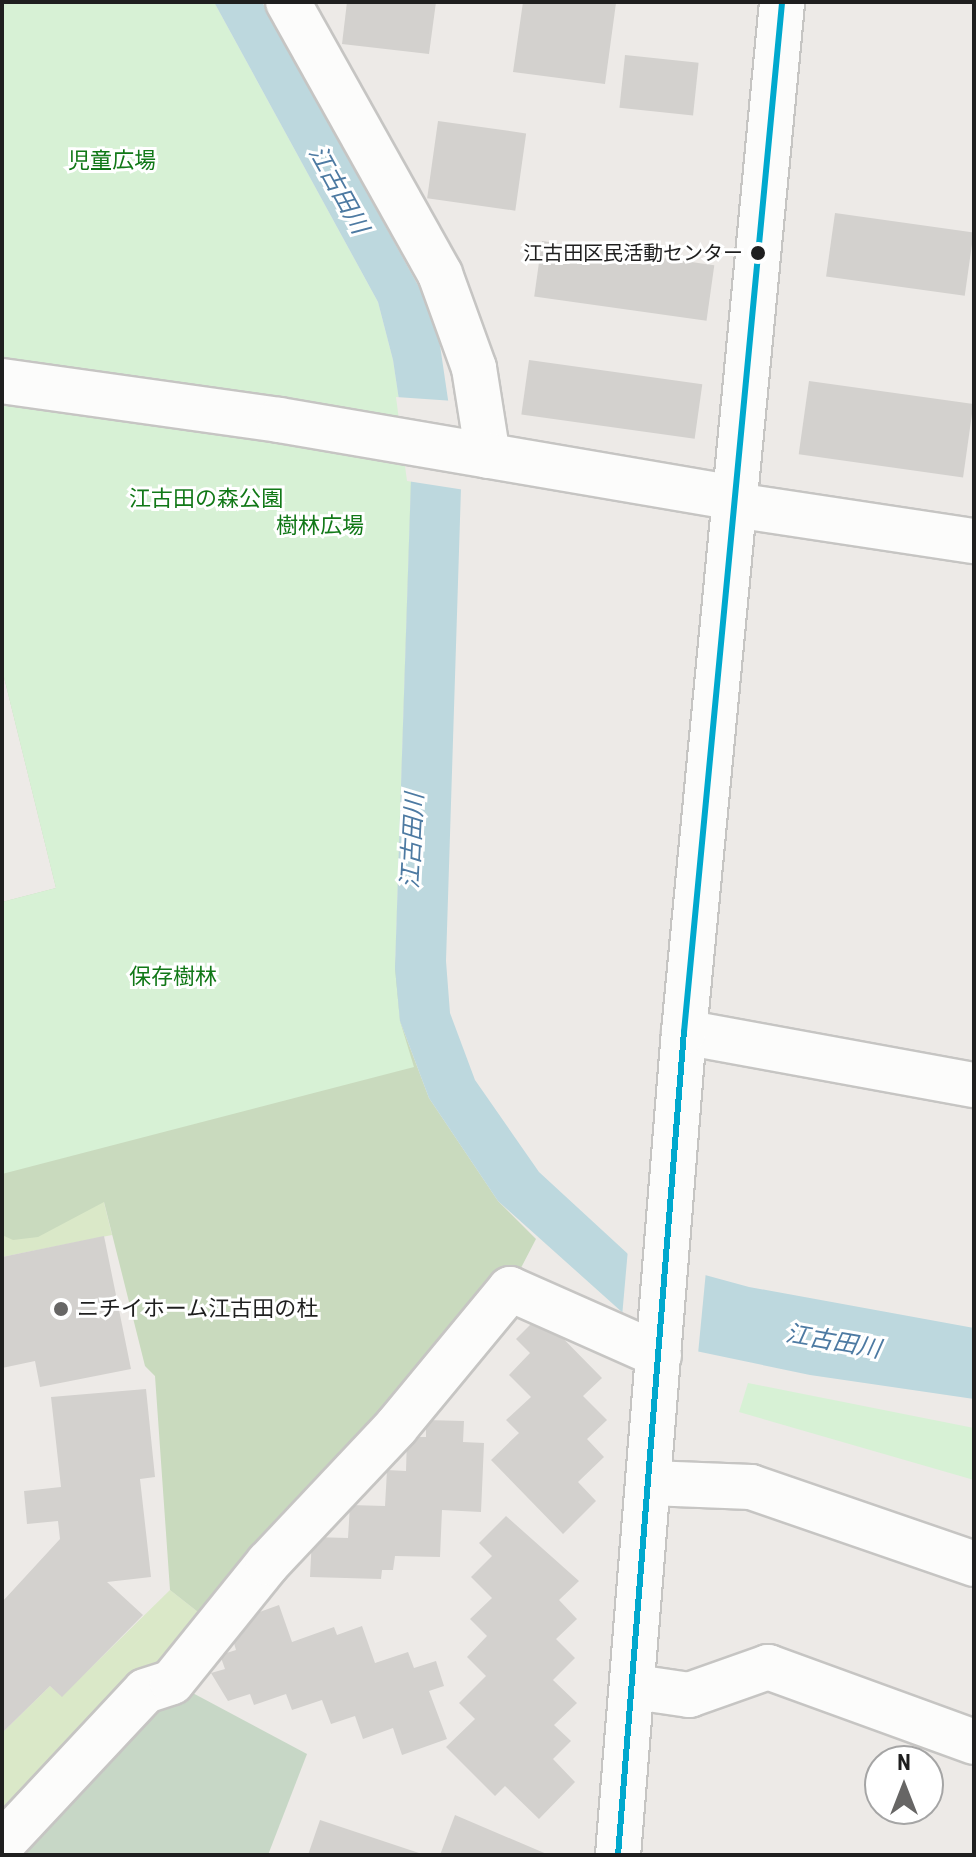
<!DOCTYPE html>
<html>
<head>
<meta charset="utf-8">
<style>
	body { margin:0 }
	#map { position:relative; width:976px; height:1857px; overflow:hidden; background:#edeae7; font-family:"Roboto Condensed","Noto Sans JP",sans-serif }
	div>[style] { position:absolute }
	.grass>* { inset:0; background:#dae8c8 }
	.forest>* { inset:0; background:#c9dabe }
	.cemetery>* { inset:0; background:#c7d7c6 }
	.park>* { inset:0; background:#d7f1d5 }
	.water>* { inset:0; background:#bdd8de }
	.pier>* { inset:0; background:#edeae7 }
	.building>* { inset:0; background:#d3d1ce; transform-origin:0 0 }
	.roads { filter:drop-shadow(2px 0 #c6c5c3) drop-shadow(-2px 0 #c6c5c3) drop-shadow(0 2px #c6c5c3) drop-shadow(0 -2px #c6c5c3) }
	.minor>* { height:44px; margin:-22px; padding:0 22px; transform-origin:22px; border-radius:22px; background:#fcfcfb }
	.bus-1>* { height:6px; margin:-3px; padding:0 3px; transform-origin:3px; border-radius:3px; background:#00a9ce }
	.dots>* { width:22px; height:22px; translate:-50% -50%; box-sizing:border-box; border:4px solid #fff; border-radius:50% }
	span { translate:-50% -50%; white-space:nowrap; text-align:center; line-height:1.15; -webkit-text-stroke:6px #fff; paint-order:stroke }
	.bus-label { font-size:20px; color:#1f1f1f }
	.right { translate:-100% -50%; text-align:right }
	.park-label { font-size:22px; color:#117817 }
	.poi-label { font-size:22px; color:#1f1f1f }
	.left { translate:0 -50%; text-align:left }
	.water-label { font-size:24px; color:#4d7aa2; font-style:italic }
	.frame { position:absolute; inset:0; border:4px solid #1f1f1f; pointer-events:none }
	.north { position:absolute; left:864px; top:1745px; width:80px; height:80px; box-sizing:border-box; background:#fff; border:2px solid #a5a5a5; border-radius:50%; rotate:0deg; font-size:22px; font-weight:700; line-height:32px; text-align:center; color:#1f1f1f }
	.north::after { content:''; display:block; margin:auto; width:28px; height:36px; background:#676665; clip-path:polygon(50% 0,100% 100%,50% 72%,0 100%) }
</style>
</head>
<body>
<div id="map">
	<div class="grass">
		<div style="clip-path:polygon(92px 1154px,112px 1235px,2px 1257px,2px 1174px)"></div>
		<div style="clip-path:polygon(170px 1590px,217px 1627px,2px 1844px,2px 1733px,50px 1686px,62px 1696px)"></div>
	</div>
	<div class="forest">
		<div style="clip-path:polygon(214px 2px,411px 480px,395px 955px,400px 1021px,429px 1098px,498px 1201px,536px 1239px,510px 1289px,217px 1627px,170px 1590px,155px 1376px,145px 1366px,104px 1202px,38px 1237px,13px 1240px,2px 1235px,2px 902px,56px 888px,2px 669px,2px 138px)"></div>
	</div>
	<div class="cemetery">
		<div style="clip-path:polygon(172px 1682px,307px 1754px,268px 1855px,2px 1855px)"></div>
	</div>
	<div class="park">
		<div style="clip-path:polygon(2px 2px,214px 2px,378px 302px,393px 360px,411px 480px,395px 968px,400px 1021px,414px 1067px,2px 1174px,2px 902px,56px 888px,2px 669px)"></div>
		<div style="clip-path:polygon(748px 1383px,974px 1428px,974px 1480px,739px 1412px)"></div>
	</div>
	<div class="water">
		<div style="clip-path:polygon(214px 2px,262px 2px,436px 318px,461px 488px,446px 961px,450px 1013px,475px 1080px,539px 1172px,628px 1254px,749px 1287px,974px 1328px,974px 1399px,810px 1375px,691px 1350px,623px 1313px,498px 1201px,429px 1098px,400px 1021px,395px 968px,411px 480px,393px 360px,378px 302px)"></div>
	</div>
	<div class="pier">
		<div style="clip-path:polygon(396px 397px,454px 401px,465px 490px,407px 481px)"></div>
		<div style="clip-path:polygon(628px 1249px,706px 1271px,698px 1354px,622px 1317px)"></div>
	</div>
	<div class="building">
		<div style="clip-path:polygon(347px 2px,436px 2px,429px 54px,342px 44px)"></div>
		<div style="clip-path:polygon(523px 2px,616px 3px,605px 84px,513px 72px)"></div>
		<div style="left:625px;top:55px;width:74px;height:53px;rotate:6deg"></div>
		<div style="left:438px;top:121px;width:89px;height:78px;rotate:8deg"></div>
		<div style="left:835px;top:213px;width:140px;height:64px;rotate:8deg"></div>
		<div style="left:542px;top:241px;width:174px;height:56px;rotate:8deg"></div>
		<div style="left:529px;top:360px;width:175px;height:55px;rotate:8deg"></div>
		<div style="left:809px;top:381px;width:166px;height:74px;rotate:8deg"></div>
		<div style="clip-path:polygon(104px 1236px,131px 1369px,40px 1387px,35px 1361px,2px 1368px,2px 1257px)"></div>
		<div style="clip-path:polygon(540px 1315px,602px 1378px,583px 1396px,607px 1420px,587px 1439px,604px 1457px,578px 1482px,596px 1501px,563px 1534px,491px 1460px,519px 1433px,506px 1420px,531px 1397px,509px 1375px,530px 1353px,516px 1339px)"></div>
		<div style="clip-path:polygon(146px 1389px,155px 1477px,140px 1479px,151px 1577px,107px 1582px,143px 1615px,62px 1697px,50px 1686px,2px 1733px,2px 1602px,60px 1539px,58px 1521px,27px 1524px,24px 1491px,61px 1487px,51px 1397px)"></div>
		<div style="clip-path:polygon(426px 1420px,464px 1421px,463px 1442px,484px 1443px,481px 1512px,442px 1510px,440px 1557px,395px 1556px,393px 1570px,382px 1570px,381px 1579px,310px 1577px,312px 1537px,348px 1538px,350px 1505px,385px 1506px,387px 1470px,406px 1471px,407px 1437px,426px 1437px)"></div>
		<div style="clip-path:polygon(506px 1516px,579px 1581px,559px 1600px,577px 1619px,556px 1639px,575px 1658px,553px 1680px,577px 1703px,554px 1725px,571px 1741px,553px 1759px,575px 1782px,539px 1819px,505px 1786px,495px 1796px,446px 1747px,475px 1719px,459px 1703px,486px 1676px,467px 1657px,487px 1636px,470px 1619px,492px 1598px,471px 1577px,492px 1556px,479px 1543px)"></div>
		<div style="clip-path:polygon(279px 1605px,292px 1642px,334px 1627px,337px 1635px,362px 1626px,375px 1663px,408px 1652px,414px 1668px,436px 1661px,444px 1686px,429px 1691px,447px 1739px,402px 1755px,393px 1728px,363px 1739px,355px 1716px,331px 1724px,322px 1700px,292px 1710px,286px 1694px,254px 1705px,250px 1694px,228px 1701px,211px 1673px,225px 1669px,220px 1655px,236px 1650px,231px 1633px,240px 1619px)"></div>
		<div style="clip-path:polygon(455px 1815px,549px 1855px,440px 1855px)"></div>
		<div style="clip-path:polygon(320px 1820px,422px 1854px,422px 1855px,308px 1855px)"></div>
	</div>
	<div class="roads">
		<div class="minor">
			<div style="left:288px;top:2px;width:312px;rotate:60.8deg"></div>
			<div style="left:440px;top:274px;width:100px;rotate:70.1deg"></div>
			<div style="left:474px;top:368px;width:89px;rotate:81deg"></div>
			<div style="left:2px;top:381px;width:280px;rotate:8deg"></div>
			<div style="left:279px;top:420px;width:464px;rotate:9.7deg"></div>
			<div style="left:735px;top:505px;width:242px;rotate:8.6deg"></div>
			<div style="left:684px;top:1032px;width:295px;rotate:10.4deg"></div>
			<div style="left:650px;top:1483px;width:101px;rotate:2.3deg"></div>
			<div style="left:751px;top:1487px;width:236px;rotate:19deg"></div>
			<div style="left:635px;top:1687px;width:55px;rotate:8.4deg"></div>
			<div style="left:689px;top:1695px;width:84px;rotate:-19.5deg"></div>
			<div style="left:768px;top:1667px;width:219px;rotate:20deg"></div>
			<div style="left:2px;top:1844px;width:209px;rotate:-46.9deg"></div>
			<div style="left:145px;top:1691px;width:28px;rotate:-18deg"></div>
			<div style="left:172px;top:1682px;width:153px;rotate:-51.1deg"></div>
			<div style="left:268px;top:1563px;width:187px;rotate:-46.7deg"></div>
			<div style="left:396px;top:1427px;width:179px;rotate:-50.4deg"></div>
			<div style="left:510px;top:1289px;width:163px;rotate:23.9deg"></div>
			<div style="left:618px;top:1855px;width:826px;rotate:-85.42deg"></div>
			<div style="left:684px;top:1032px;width:1035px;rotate:-84.56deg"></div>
		</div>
	</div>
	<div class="bus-1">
		<div style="left:618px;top:1855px;width:826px;rotate:-85.42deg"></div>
		<div style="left:684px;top:1032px;width:1035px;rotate:-84.56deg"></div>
	</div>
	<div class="dots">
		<div style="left:758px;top:253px;background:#1f1f1f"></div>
		<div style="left:61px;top:1309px;background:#676665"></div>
	</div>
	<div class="bus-label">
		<span class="right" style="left:743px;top:253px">江古田区民活動センター</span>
	</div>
	<div class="park-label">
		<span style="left:112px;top:161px">児童広場</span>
		<span style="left:206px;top:499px">江古田の森公園</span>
		<span style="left:320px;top:526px">樹林広場</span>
		<span style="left:173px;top:977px">保存樹林</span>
	</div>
	<div class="poi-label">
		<span class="left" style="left:77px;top:1309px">ニチイホーム江古田の杜</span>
	</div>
	<div class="water-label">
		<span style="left:338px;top:190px;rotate:61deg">江古田川</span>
		<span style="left:413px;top:841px;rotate:-87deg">江古田川</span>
		<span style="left:833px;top:1342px;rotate:10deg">江古田川</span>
	</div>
	<div class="frame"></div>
	<div class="north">N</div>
</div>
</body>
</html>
